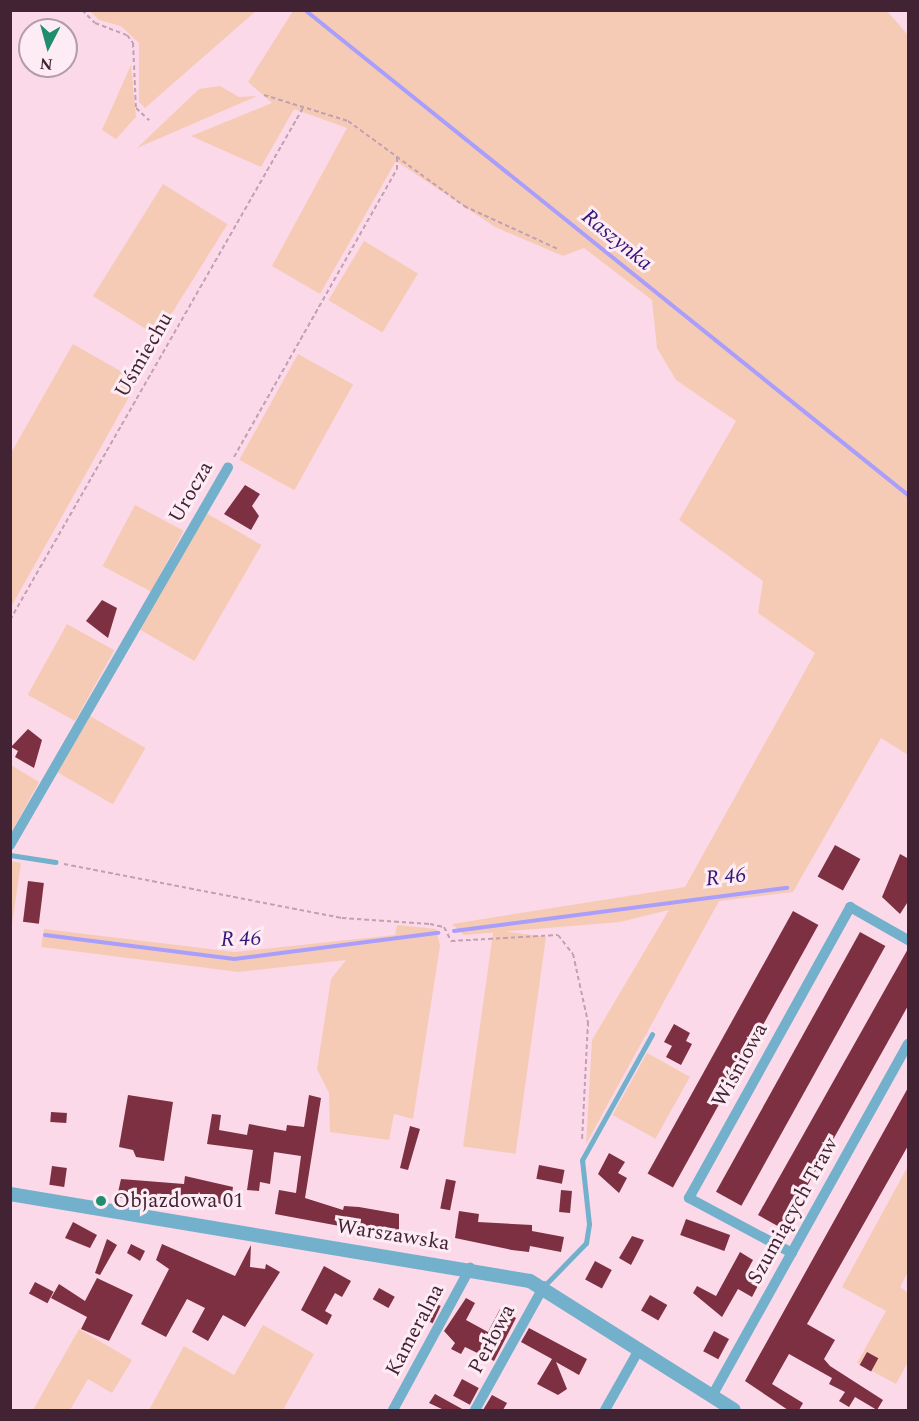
<!DOCTYPE html>
<html>
<head>
<meta charset="utf-8">
<style>
	body { margin:0 }
	#map { position:relative; width:919px; height:1421px; overflow:hidden; background:#fbd9e9; font-family:Spectral,serif }
	div>[style] { position:absolute }
	.green>* { inset:0; background:#f5cbb6; transform-origin:0 0 }
	.stream>* { height:4px; margin:-2px; padding:0 2px; transform-origin:2px; border-radius:2px; background:#a99efb }
	.building>* { inset:0; background:#7c3042; transform-origin:0 0 }
	.path>* { height:2px; margin-top:-1px; transform-origin:0; background:repeating-linear-gradient(90deg,#c1a0b0 0 4.5px,transparent 0 7.5px) }
	.service>* { height:5px; margin:-2.5px; padding:0 2.5px; transform-origin:2.5px; border-radius:2.5px; background:#73b0cb }
	.minor>* { height:10px; margin:-5px; padding:0 5px; transform-origin:5px; border-radius:5px; background:#73b0cb }
	.tertiary>* { height:14px; margin:-7px; padding:0 7px; transform-origin:7px; border-radius:7px; background:#73b0cb }
	.dots>* { width:16px; height:16px; translate:-50% -50%; box-sizing:border-box; border:3px solid #fdecf4; border-radius:50% }
	span { translate:-50% -50%; white-space:nowrap; text-align:center; line-height:1.15; -webkit-text-stroke:6px #fdecf4; paint-order:stroke }
	.street-label { font-size:21px; color:#422333 }
	.poi-label { font-size:21px; color:#422333 }
	.left { translate:0 -50%; text-align:left }
	.water-label { font-size:22px; color:#35167b; font-style:italic }
	.frame { position:absolute; inset:0; border:12px solid #422333; pointer-events:none }
	.north { position:absolute; left:18px; top:18px; width:60px; height:60px; box-sizing:border-box; background:#fdecf4; border:2px solid #b29ca7; border-radius:50%; rotate:186deg; font-size:16px; font-weight:700; line-height:24px; text-align:center; color:#422333 }
	.north::after { content:''; display:block; margin:auto; width:21px; height:27px; background:#208e6e; clip-path:polygon(50% 0,100% 100%,50% 72%,0 100%) }
</style>
</head>
<body>
<div id="map">
	<div class="green">
		<div style="clip-path:polygon(90px 11px,256px 11px,145px 108px,139px 102px,139px 43px,121px 26px,99px 20px)"></div>
		<div style="clip-path:polygon(887px 11px,908px 35px,908px 755px,881px 738px,793px 892px,719px 901px,586px 1144px,592px 1040px,669px 910px,620px 922px,464px 935px,452px 924px,685px 887px,815px 653px,758px 613px,763px 581px,679px 520px,736px 421px,676px 380px,657px 348px,652px 300px,584px 248px,563px 256px,495px 227px,396px 161px,320px 294px,272px 266px,347px 128px,294px 109px,261px 167px,191px 136px,272px 103px,248px 82px,293px 11px)"></div>
		<div style="clip-path:polygon(131px 65px,136px 117px,116px 139px,102px 130px)"></div>
		<div style="clip-path:polygon(220px 86px,239px 97px,257px 96px,137px 148px,199px 89px)"></div>
		<div style="left:163px;top:184px;width:76px;height:132px;rotate:32deg"></div>
		<div style="left:364px;top:241px;width:63px;height:69px;rotate:31deg"></div>
		<div style="clip-path:polygon(73px 344px,138px 381px,11px 607px,11px 453px)"></div>
		<div style="left:298px;top:354px;width:63px;height:121px;rotate:29deg"></div>
		<div style="left:135px;top:505px;width:55px;height:69px;rotate:28deg"></div>
		<div style="left:206px;top:513px;width:64px;height:134px;rotate:30deg"></div>
		<div style="left:67px;top:624px;width:54px;height:81px;rotate:29deg"></div>
		<div style="left:90px;top:716px;width:64px;height:65px;rotate:30deg"></div>
		<div style="clip-path:polygon(11px 765px,39px 782px,11px 833px)"></div>
		<div style="clip-path:polygon(11px 861px,21px 863px,11px 931px,10px 861px)"></div>
		<div style="clip-path:polygon(397px 925px,436px 929px,440px 946px,413px 1119px,394px 1114px,389px 1140px,330px 1132px,329px 1093px,317px 1069px,331px 979px,346px 960px,239px 972px,41px 947px,44px 929px,235px 952px,395px 935px)"></div>
		<div style="left:546px;top:937px;width:219px;height:53px;rotate:98deg"></div>
		<div style="left:647px;top:1053px;width:49px;height:71px;rotate:29deg"></div>
		<div style="clip-path:polygon(908px 1166px,908px 1272px,900px 1287px,908px 1293px,908px 1362px,896px 1384px,857px 1363px,886px 1311px,842px 1287px)"></div>
		<div style="clip-path:polygon(263px 1325px,314px 1354px,283px 1410px,149px 1410px,184px 1346px,234px 1375px)"></div>
		<div style="clip-path:polygon(79px 1329px,132px 1360px,112px 1393px,88px 1379px,70px 1410px,33px 1410px)"></div>
	</div>
	<div class="stream">
		<div style="left:305px;top:10px;width:774px;rotate:38.81deg"></div>
		<div style="left:454px;top:931px;width:336px;rotate:-7.4deg"></div>
		<div style="left:45px;top:935px;width:191px;rotate:7.2deg"></div>
		<div style="left:234px;top:959px;width:206px;rotate:-7.3deg"></div>
	</div>
	<div class="building">
		<div style="clip-path:polygon(245px 485px,260px 494px,252px 506px,259px 516px,251px 530px,224px 514px)"></div>
		<div style="clip-path:polygon(102px 600px,117px 608px,108px 638px,86px 621px)"></div>
		<div style="clip-path:polygon(28px 729px,42px 740px,34px 768px,15px 757px,18px 751px,11px 747px)"></div>
		<div style="left:835px;top:845px;width:29px;height:36px;rotate:29deg"></div>
		<div style="clip-path:polygon(900px 854px,909px 859px,909px 900px,900px 914px,882px 897px)"></div>
		<div style="left:28px;top:881px;width:16px;height:41px;rotate:7deg"></div>
		<div style="left:793px;top:911px;width:29px;height:300px;rotate:29deg"></div>
		<div style="left:860px;top:932px;width:29px;height:297px;rotate:29deg"></div>
		<div style="clip-path:polygon(909px 947px,909px 1004px,783px 1229px,758px 1215px)"></div>
		<div style="clip-path:polygon(674px 1024px,690px 1033px,686px 1041px,692px 1044px,681px 1065px,666px 1057px,672px 1046px,664px 1042px)"></div>
		<div style="clip-path:polygon(909px 1086px,909px 1144px,807px 1324px,835px 1340px,824px 1359px,830px 1366px,883px 1400px,877px 1410px,855px 1397px,849px 1407px,839px 1401px,845px 1392px,829px 1384px,832px 1378px,789px 1354px,772px 1384px,803px 1403px,799px 1410px,788px 1410px,745px 1381px)"></div>
		<div style="clip-path:polygon(128px 1095px,173px 1102px,164px 1161px,136px 1157px,133px 1150px,119px 1147px)"></div>
		<div style="clip-path:polygon(309px 1095px,321px 1098px,305px 1198px,343px 1210px,344px 1206px,359px 1207px,399px 1214px,399px 1237px,275px 1214px,279px 1190px,296px 1193px,301px 1156px,274px 1152px,270px 1184px,260px 1182px,259px 1191px,247px 1190px,253px 1150px,207px 1144px,212px 1114px,221px 1115px,219px 1130px,247px 1135px,249px 1124px,286px 1131px,287px 1125px,304px 1127px)"></div>
		<div style="left:51px;top:1112px;width:16px;height:10px;rotate:4deg"></div>
		<div style="clip-path:polygon(410px 1126px,420px 1129px,408px 1170px,400px 1168px)"></div>
		<div style="clip-path:polygon(609px 1153px,625px 1162px,618px 1173px,627px 1178px,619px 1193px,598px 1174px)"></div>
		<div style="left:539px;top:1165px;width:26px;height:14px;rotate:11deg"></div>
		<div style="left:52px;top:1166px;width:15px;height:19px;rotate:8deg"></div>
		<div style="clip-path:polygon(185px 1176px,233px 1187px,230px 1206px,173px 1195px,155px 1202px,117px 1197px,121px 1179px,184px 1184px)"></div>
		<div style="left:446px;top:1179px;width:10px;height:30px;rotate:11deg"></div>
		<div style="left:561px;top:1190px;width:11px;height:22px;rotate:5deg"></div>
		<div style="clip-path:polygon(459px 1211px,479px 1214px,478px 1222px,532px 1225px,532px 1231px,564px 1237px,561px 1252px,530px 1246px,529px 1252px,512px 1250px,455px 1238px)"></div>
		<div style="left:686px;top:1219px;width:47px;height:17px;rotate:20deg"></div>
		<div style="clip-path:polygon(73px 1222px,97px 1235px,90px 1248px,65px 1238px)"></div>
		<div style="clip-path:polygon(632px 1236px,644px 1240px,631px 1265px,619px 1258px)"></div>
		<div style="clip-path:polygon(107px 1239px,117px 1245px,100px 1275px,95px 1273px)"></div>
		<div style="clip-path:polygon(131px 1244px,145px 1251px,140px 1261px,127px 1253px)"></div>
		<div style="clip-path:polygon(162px 1244px,235px 1276px,251px 1245px,250px 1267px,265px 1269px,266px 1264px,280px 1272px,245px 1327px,223px 1315px,208px 1341px,192px 1332px,205px 1308px,187px 1299px,166px 1337px,141px 1324px,169px 1269px,156px 1260px)"></div>
		<div style="clip-path:polygon(740px 1252px,753px 1260px,747px 1271px,762px 1278px,752px 1297px,738px 1289px,722px 1317px,693px 1293px,697px 1286px,716px 1296px)"></div>
		<div style="left:595px;top:1261px;width:19px;height:21px;rotate:28deg"></div>
		<div style="clip-path:polygon(324px 1266px,351px 1281px,342px 1297px,335px 1293px,325px 1311px,332px 1315px,327px 1325px,301px 1310px)"></div>
		<div style="clip-path:polygon(97px 1278px,133px 1295px,109px 1341px,81px 1329px,87px 1317px,51px 1298px,59px 1284px,85px 1301px)"></div>
		<div style="left:35px;top:1282px;width:21px;height:13px;rotate:28deg"></div>
		<div style="left:379px;top:1288px;width:18px;height:13px;rotate:29deg"></div>
		<div style="left:650px;top:1295px;width:20px;height:18px;rotate:30deg"></div>
		<div style="clip-path:polygon(466px 1298px,475px 1303px,466px 1320px,488px 1332px,500px 1309px,516px 1318px,494px 1361px,465px 1347px,461px 1354px,451px 1349px,455px 1343px,444px 1331px)"></div>
		<div style="left:428px;top:1300px;width:14px;height:19px;rotate:25deg"></div>
		<div style="clip-path:polygon(529px 1328px,587px 1359px,579px 1375px,556px 1362px,567px 1389px,558px 1395px,537px 1384px,552px 1359px,521px 1342px)"></div>
		<div style="left:714px;top:1331px;width:17px;height:23px;rotate:28deg"></div>
		<div style="left:867px;top:1352px;width:13px;height:15px;rotate:29deg"></div>
		<div style="left:462px;top:1379px;width:19px;height:19px;rotate:28deg"></div>
		<div style="clip-path:polygon(435px 1394px,464px 1410px,444px 1410px,429px 1403px)"></div>
		<div style="clip-path:polygon(492px 1395px,507px 1403px,503px 1410px,483px 1410px)"></div>
	</div>
	<div class="path">
		<div style="left:82px;top:10px;width:18px;rotate:45deg"></div>
		<div style="left:95px;top:23px;width:34px;rotate:21deg"></div>
		<div style="left:127px;top:35px;width:10px;rotate:53deg"></div>
		<div style="left:133px;top:43px;width:65px;rotate:87.4deg"></div>
		<div style="left:136px;top:108px;width:18px;rotate:43deg"></div>
		<div style="left:264px;top:95px;width:88px;rotate:17.2deg"></div>
		<div style="left:348px;top:121px;width:144px;rotate:36.2deg"></div>
		<div style="left:464px;top:206px;width:103px;rotate:24.6deg"></div>
		<div style="left:234px;top:457px;width:331px;rotate:-60.5deg"></div>
		<div style="left:397px;top:169px;width:13px;rotate:-90deg"></div>
		<div style="left:10px;top:620px;width:592px;rotate:-60.23deg"></div>
		<div style="left:64px;top:864px;width:283px;rotate:11deg"></div>
		<div style="left:342px;top:918px;width:88px;rotate:3.9deg"></div>
		<div style="left:430px;top:924px;width:14px;rotate:12deg"></div>
		<div style="left:444px;top:927px;width:16px;rotate:63deg"></div>
		<div style="left:451px;top:941px;width:107px;rotate:-3.2deg"></div>
		<div style="left:558px;top:935px;width:24px;rotate:52deg"></div>
		<div style="left:573px;top:954px;width:70px;rotate:77.6deg"></div>
		<div style="left:588px;top:1022px;width:117px;rotate:92.9deg"></div>
	</div>
	<div class="service">
		<div style="left:10px;top:855px;width:46px;rotate:8.8deg"></div>
		<div style="left:544px;top:1286px;width:60px;rotate:-45.7deg"></div>
		<div style="left:586px;top:1243px;width:19px;rotate:-81deg"></div>
		<div style="left:589px;top:1224px;width:64px;rotate:-96.2deg"></div>
		<div style="left:582px;top:1160px;width:144px;rotate:-60.9deg"></div>
	</div>
	<div class="minor">
		<div style="left:10px;top:845px;width:436px;rotate:-60deg"></div>
		<div style="left:792px;top:1253px;width:117px;rotate:-151.9deg"></div>
		<div style="left:689px;top:1198px;width:333px;rotate:-61deg"></div>
		<div style="left:850px;top:907px;width:67px;rotate:29.6deg"></div>
		<div style="left:712px;top:1396px;width:403px;rotate:-60.9deg"></div>
		<div style="left:393px;top:1410px;width:162px;rotate:-61.5deg"></div>
		<div style="left:475px;top:1410px;width:142px;rotate:-60.9deg"></div>
		<div style="left:605px;top:1410px;width:71px;rotate:-60.6deg"></div>
	</div>
	<div class="tertiary">
		<div style="left:10px;top:1194px;width:527px;rotate:9.5deg"></div>
		<div style="left:530px;top:1281px;width:241px;rotate:32.3deg"></div>
	</div>
	<div class="dots">
		<div style="left:101px;top:1201px;background:#208e6e"></div>
	</div>
	<div class="street-label">
		<span style="left:144px;top:355px;rotate:-60deg">Uśmiechu</span>
		<span style="left:191px;top:492px;rotate:-60deg">Urocza</span>
		<span style="left:740px;top:1065px;rotate:-61deg">Wiśniowa</span>
		<span style="left:793px;top:1211px;rotate:-61deg">Szumiących Traw</span>
		<span style="left:393px;top:1235px;rotate:9deg">Warszawska</span>
		<span style="left:415px;top:1330px;rotate:-62deg">Kameralna</span>
		<span style="left:492px;top:1339px;rotate:-62deg">Perłowa</span>
	</div>
	<div class="poi-label">
		<span class="left" style="left:113px;top:1201px">Objazdowa 01</span>
	</div>
	<div class="water-label">
		<span style="left:617px;top:240px;rotate:39deg">Raszynka</span>
		<span style="left:726px;top:877px;rotate:-6deg">R 46</span>
		<span style="left:241px;top:939px;rotate:-2deg">R 46</span>
	</div>
	<div class="frame"></div>
	<div class="north">N</div>
</div>
</body>
</html>
